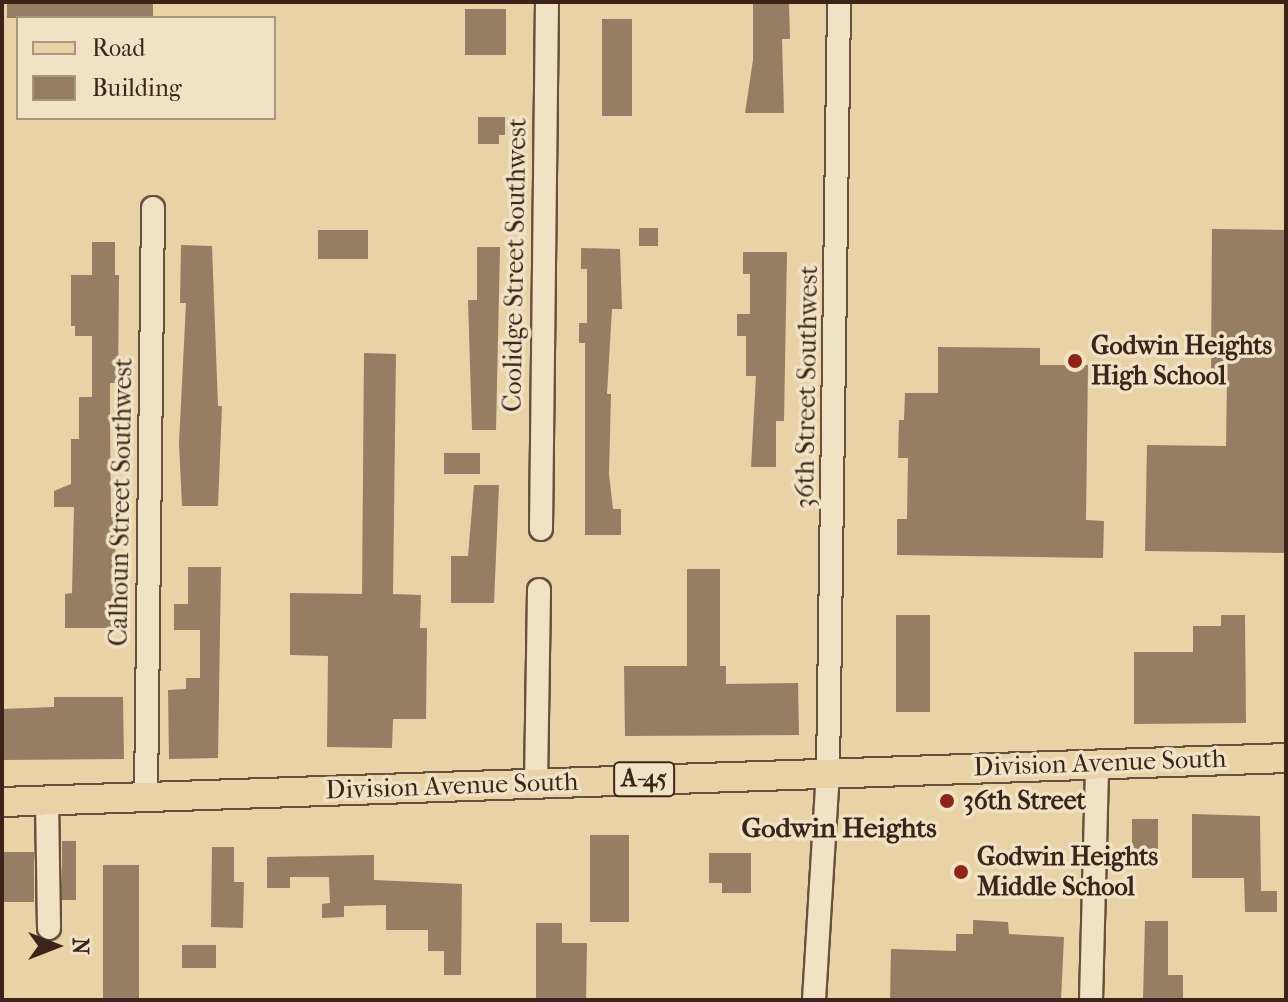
<!DOCTYPE html>
<html>
<head>
<meta charset="utf-8">
<style>
	body { margin:0 }
	#map { position:relative; width:1288px; height:1002px; overflow:hidden; background:#e8d2a6; font-family:"IM FELL French Canon",serif }
	div>[style] { position:absolute }
	.building>* { inset:0; background:#957e63; transform-origin:0 0 }
	.roads { filter:drop-shadow(2px 0 #67503e) drop-shadow(-2px 0 #67503e) drop-shadow(0 2px #67503e) drop-shadow(0 -2px #67503e) }
	.minor>* { height:22px; margin:-11px; padding:0 11px; transform-origin:11px; border-radius:11px; background:#f0e2c5 }
	.major>* { height:28px; margin:-14px; padding:0 14px; transform-origin:14px; border-radius:14px; background:#e8d2a6 }
	.dots>* { width:22px; height:22px; translate:-50% -50%; box-sizing:border-box; border:4px solid #f0e2c5; border-radius:50% }
	span { translate:-50% -50%; white-space:nowrap; text-align:center; line-height:1.15; -webkit-text-stroke:7px #f0e2c5; paint-order:stroke }
	.shield-label span { padding:2px 6px; background:#f0e2c5; border:2px solid; border-radius:6px; -webkit-text-stroke-width:0 }
	.shield-label { font-size:24px; color:#3c241b; font-weight:700 }
	.street-label { font-size:26px; color:#3c241b }
	.poi-label { font-size:26px; color:#3c241b; font-weight:700 }
	.left { translate:0 -50%; text-align:left }
	.neighbourhood-label { font-size:28px; color:#3c241b; font-weight:700 }
	.frame { position:absolute; inset:0; border:4px solid #3c241b; pointer-events:none }
	.legend { position:absolute; left:16px; top:16px; width:260px; height:104px; box-sizing:border-box; background:#f0e2c5; border:2px solid #a89681; margin:0; padding:10px 14px; list-style:none; font-size:24px; color:#3c241b }
	.legend li { display:flex; align-items:center; gap:16px; height:40px }
	.legend b { width:40px; border:2px solid #a89681 }
	.north { position:absolute; left:16px; top:906px; width:80px; height:80px; -webkit-text-stroke:6px #f0e2c5; paint-order:stroke; rotate:90deg; font-size:22px; font-weight:700; line-height:32px; text-align:center; color:#3c241b }
	.north::after { content:''; display:block; margin:auto; width:28px; height:36px; background:#3c241b; clip-path:polygon(50% 0,100% 100%,50% 72%,0 100%) }
</style>
</head>
<body>
<div id="map">
	<div class="building">
		<div style="left:7px;top:2px;width:146px;height:16px"></div>
		<div style="clip-path:polygon(753px 2px,789px 2px,790px 39px,782px 39px,784px 113px,745px 113px,753px 60px)"></div>
		<div style="left:465px;top:9px;width:41px;height:46px"></div>
		<div style="left:602px;top:19px;width:30px;height:97px"></div>
		<div style="clip-path:polygon(478px 117px,505px 117px,505px 135px,499px 135px,499px 144px,478px 144px)"></div>
		<div style="left:639px;top:228px;width:19px;height:18px"></div>
		<div style="clip-path:polygon(1212px 229px,1286px 230px,1286px 553px,1145px 551px,1147px 445px,1226px 446px,1227px 378px,1211px 378px)"></div>
		<div style="left:318px;top:230px;width:50px;height:29px"></div>
		<div style="clip-path:polygon(92px 242px,115px 242px,115px 275px,119px 275px,118px 383px,110px 383px,110px 421px,111px 517px,116px 517px,114px 628px,65px 628px,65px 594px,72px 593px,74px 507px,54px 507px,54px 491px,71px 484px,71px 439px,79px 439px,79px 397px,92px 397px,92px 336px,75px 336px,75px 326px,71px 326px,71px 275px,92px 275px)"></div>
		<div style="clip-path:polygon(181px 245px,212px 246px,218px 406px,222px 406px,218px 506px,182px 506px,179px 443px,186px 303px,180px 303px)"></div>
		<div style="clip-path:polygon(477px 247px,500px 247px,496px 430px,472px 430px,468px 300px,477px 300px)"></div>
		<div style="clip-path:polygon(581px 248px,620px 249px,622px 309px,612px 309px,607px 394px,611px 394px,609px 474px,613px 509px,621px 509px,621px 535px,585px 535px,585px 343px,579px 343px,579px 323px,587px 323px,587px 269px,581px 269px)"></div>
		<div style="clip-path:polygon(743px 252px,787px 252px,784px 421px,776px 421px,776px 467px,751px 467px,756px 376px,746px 376px,746px 336px,737px 336px,737px 314px,750px 314px,750px 274px,743px 274px)"></div>
		<div style="clip-path:polygon(938px 347px,1040px 348px,1040px 365px,1088px 365px,1086px 520px,1104px 521px,1103px 558px,897px 555px,897px 519px,907px 519px,908px 458px,898px 458px,899px 420px,904px 420px,905px 393px,938px 393px)"></div>
		<div style="clip-path:polygon(364px 353px,396px 354px,393px 594px,421px 595px,420px 628px,427px 628px,426px 719px,393px 719px,392px 748px,327px 747px,328px 656px,290px 655px,290px 593px,362px 594px)"></div>
		<div style="left:444px;top:453px;width:36px;height:21px"></div>
		<div style="clip-path:polygon(474px 485px,499px 485px,494px 603px,451px 603px,451px 556px,468px 556px)"></div>
		<div style="clip-path:polygon(188px 567px,221px 567px,218px 758px,169px 759px,168px 690px,186px 689px,186px 678px,200px 678px,200px 630px,174px 630px,174px 604px,188px 604px)"></div>
		<div style="clip-path:polygon(687px 569px,720px 569px,720px 666px,726px 666px,726px 684px,798px 683px,799px 735px,625px 736px,624px 666px,687px 666px)"></div>
		<div style="left:896px;top:615px;width:34px;height:97px"></div>
		<div style="clip-path:polygon(1221px 615px,1245px 615px,1246px 723px,1134px 724px,1134px 652px,1193px 652px,1193px 626px,1221px 626px)"></div>
		<div style="clip-path:polygon(54px 697px,123px 697px,124px 759px,2px 760px,2px 709px,54px 707px)"></div>
		<div style="clip-path:polygon(1192px 814px,1260px 816px,1261px 891px,1277px 891px,1277px 912px,1245px 912px,1244px 878px,1192px 878px)"></div>
		<div style="left:1132px;top:819px;width:26px;height:41px"></div>
		<div style="left:590px;top:835px;width:39px;height:87px"></div>
		<div style="left:62px;top:841px;width:14px;height:59px"></div>
		<div style="clip-path:polygon(212px 847px,234px 847px,234px 882px,244px 882px,243px 928px,211px 927px)"></div>
		<div style="left:2px;top:852px;width:32px;height:50px"></div>
		<div style="clip-path:polygon(709px 853px,751px 853px,751px 893px,722px 893px,722px 883px,709px 883px)"></div>
		<div style="clip-path:polygon(374px 855px,374px 880px,462px 884px,461px 975px,444px 975px,444px 951px,428px 951px,428px 930px,386px 930px,386px 905px,344px 906px,344px 917px,322px 918px,322px 904px,330px 903px,329px 877px,290px 877px,290px 888px,267px 888px,267px 857px)"></div>
		<div style="left:103px;top:865px;width:36px;height:133px"></div>
		<div style="clip-path:polygon(973px 920px,1008px 922px,1009px 934px,1064px 937px,1061px 1000px,890px 1000px,891px 949px,956px 951px,956px 934px,973px 934px)"></div>
		<div style="clip-path:polygon(1145px 921px,1168px 921px,1168px 975px,1183px 975px,1183px 1000px,1143px 1000px)"></div>
		<div style="clip-path:polygon(536px 923px,562px 923px,562px 943px,587px 943px,586px 1000px,536px 1000px)"></div>
		<div style="left:182px;top:945px;width:34px;height:23px"></div>
	</div>
	<div class="roads">
		<div class="minor">
			<div style="left:541px;top:529px;width:527px;rotate:-89.35deg"></div>
			<div style="left:536px;top:783px;width:193px;rotate:-89.1deg"></div>
			<div style="left:146px;top:797px;width:589px;rotate:-89.32deg"></div>
			<div style="left:47px;top:800px;width:128px;rotate:89.1deg"></div>
			<div style="left:814px;top:1000px;width:228px;rotate:-86.5deg"></div>
			<div style="left:828px;top:772px;width:770px;rotate:-89.18deg"></div>
			<div style="left:1091px;top:1000px;width:237px;rotate:-88.5deg"></div>
		</div>
		<div class="major">
			<div style="left:2px;top:802px;width:1285px;rotate:-1.96deg"></div>
		</div>
	</div>
	<div class="dots">
		<div style="left:1075px;top:361px;background:#8f2418"></div>
		<div style="left:947px;top:801px;background:#8f2418"></div>
		<div style="left:961px;top:872px;background:#8f2418"></div>
	</div>
	<div class="shield-label">
		<span style="left:644px;top:779px">A-45</span>
	</div>
	<div class="street-label">
		<span style="left:515px;top:265px;rotate:-89deg">Coolidge Street Southwest</span>
		<span style="left:807px;top:387px;rotate:-89deg">36th Street Southwest</span>
		<span style="left:121px;top:502px;rotate:-89deg">Calhoun Street Southwest</span>
		<span style="left:1100px;top:763px;rotate:-2deg">Division Avenue South</span>
		<span style="left:452px;top:786px;rotate:-2deg">Division Avenue South</span>
	</div>
	<div class="poi-label">
		<span class="left" style="left:1091px;top:361px">Godwin Heights<br>High School</span>
		<span class="left" style="left:963px;top:801px">36th Street</span>
		<span class="left" style="left:977px;top:872px">Godwin Heights<br>Middle School</span>
	</div>
	<div class="neighbourhood-label">
		<span style="left:839px;top:828px">Godwin Heights</span>
	</div>
	<div class="frame"></div>
	<ul class="legend">
	<li><b style="height:10px;background:#e8d2a6"></b>Road</li>
	<li><b style="height:22px;background:#957e63"></b>Building</li>
	</ul>
	<div class="north">N</div>
</div>
</body>
</html>
